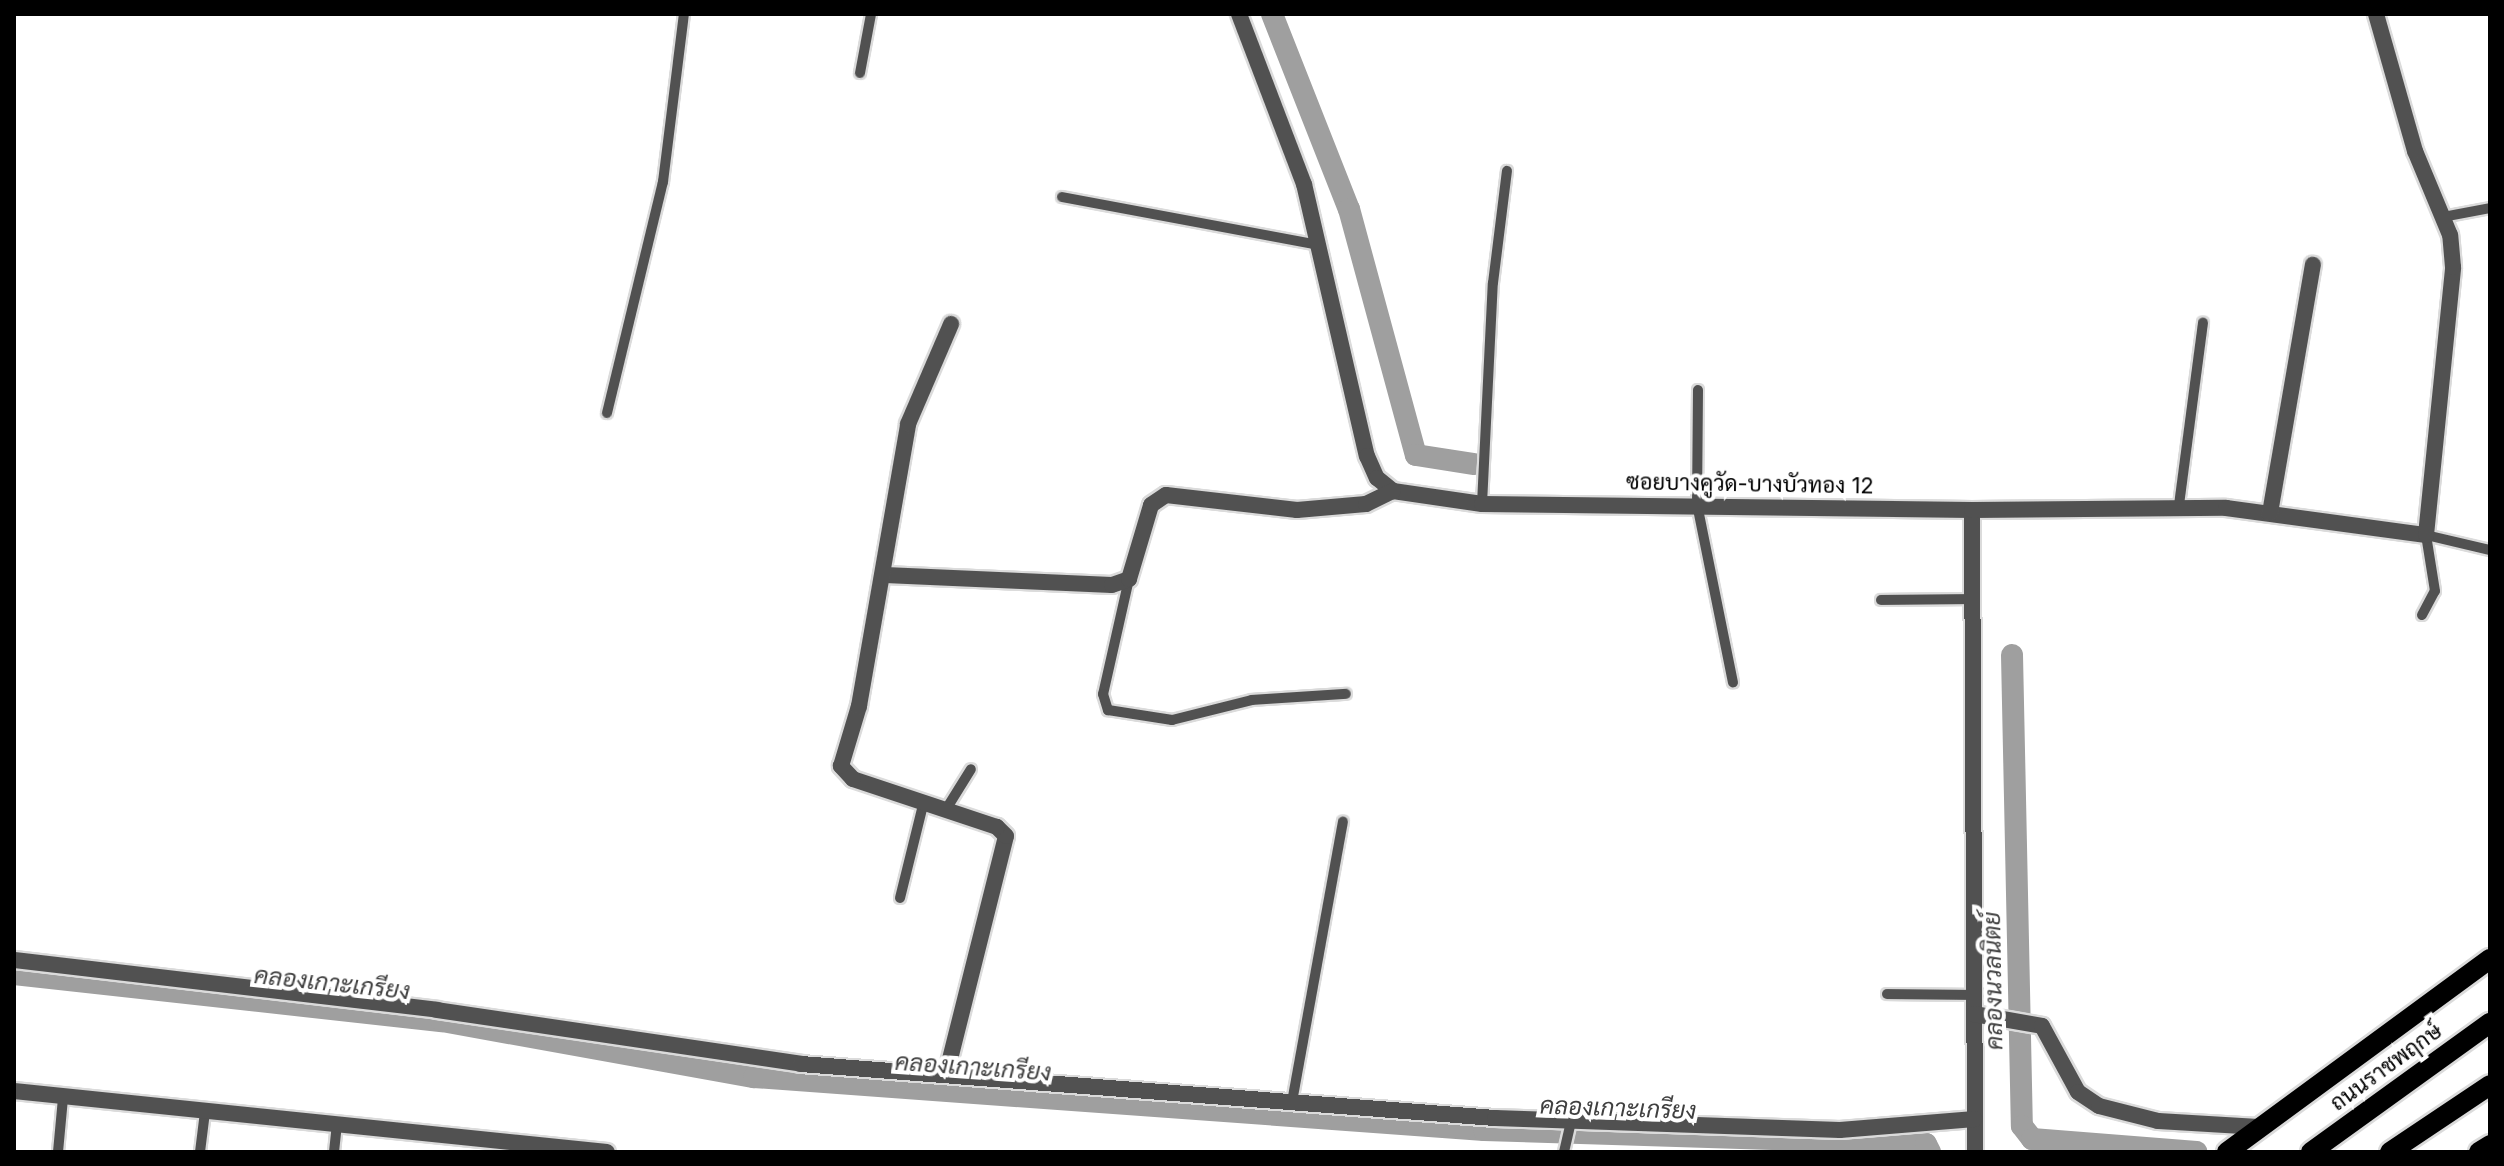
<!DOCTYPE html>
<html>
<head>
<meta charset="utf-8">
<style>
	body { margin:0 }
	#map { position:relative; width:2504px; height:1166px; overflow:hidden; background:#fff; font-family:Inter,Sarabun,sans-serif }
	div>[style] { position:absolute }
	.canal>* { height:22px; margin:-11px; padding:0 11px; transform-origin:11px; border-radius:11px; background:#9f9f9f }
	.roads { filter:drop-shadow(2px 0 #dbdbdb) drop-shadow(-2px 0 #dbdbdb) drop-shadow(0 2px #dbdbdb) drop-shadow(0 -2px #dbdbdb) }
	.lane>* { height:10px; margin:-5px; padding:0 5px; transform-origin:5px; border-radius:5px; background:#515151 }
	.street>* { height:16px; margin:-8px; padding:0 8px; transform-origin:8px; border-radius:8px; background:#515151 }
	.primary>* { height:20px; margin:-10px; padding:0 10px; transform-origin:10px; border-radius:10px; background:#000 }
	span { translate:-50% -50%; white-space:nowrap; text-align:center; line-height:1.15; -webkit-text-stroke:8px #fff; paint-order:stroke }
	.street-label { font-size:22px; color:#000 }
	.water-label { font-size:24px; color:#404040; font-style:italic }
	.frame { position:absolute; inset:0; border:16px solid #000; pointer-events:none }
</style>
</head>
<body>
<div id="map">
	<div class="canal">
		<div style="left:1272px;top:14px;width:210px;rotate:68.5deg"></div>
		<div style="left:1349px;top:209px;width:255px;rotate:74.8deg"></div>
		<div style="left:1416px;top:455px;width:59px;rotate:8.8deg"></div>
		<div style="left:2012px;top:655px;width:471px;rotate:88.8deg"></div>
		<div style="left:2022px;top:1126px;width:16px;rotate:52deg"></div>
		<div style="left:2032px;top:1139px;width:165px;rotate:4.5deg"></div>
		<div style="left:14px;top:974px;width:431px;rotate:6.3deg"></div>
		<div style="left:442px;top:1021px;width:317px;rotate:10.2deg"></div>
		<div style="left:754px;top:1077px;width:732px;rotate:4.15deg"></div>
		<div style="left:1484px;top:1130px;width:442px;rotate:1.8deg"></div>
		<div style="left:1926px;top:1144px;width:9px;rotate:63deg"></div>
	</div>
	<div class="roads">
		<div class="lane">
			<div style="left:860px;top:73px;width:60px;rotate:-79.4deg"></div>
			<div style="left:1062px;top:197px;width:261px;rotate:10.6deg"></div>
			<div style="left:2443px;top:217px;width:48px;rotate:-10.8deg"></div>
			<div style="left:1698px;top:390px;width:114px;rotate:90.5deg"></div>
			<div style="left:1697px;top:504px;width:182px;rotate:78.6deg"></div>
			<div style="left:607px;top:413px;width:238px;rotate:-76.4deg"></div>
			<div style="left:663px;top:182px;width:169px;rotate:-82.9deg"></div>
			<div style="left:1482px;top:504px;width:221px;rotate:-87.2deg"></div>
			<div style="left:1493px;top:283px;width:113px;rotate:-82.9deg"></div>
			<div style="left:2179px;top:505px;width:184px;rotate:-82.5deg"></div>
			<div style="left:1129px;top:579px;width:118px;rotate:102.7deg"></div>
			<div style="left:1103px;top:694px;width:17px;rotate:73deg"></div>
			<div style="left:1108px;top:710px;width:65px;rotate:8.9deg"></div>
			<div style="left:1172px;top:720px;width:82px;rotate:-14deg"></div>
			<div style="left:1252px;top:700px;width:94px;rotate:-3.7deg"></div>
			<div style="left:1881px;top:600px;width:91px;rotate:-0.6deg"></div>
			<div style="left:2422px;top:615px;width:27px;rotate:-62deg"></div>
			<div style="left:2435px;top:591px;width:57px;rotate:-99.1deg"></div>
			<div style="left:2426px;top:535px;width:66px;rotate:13.2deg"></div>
			<div style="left:945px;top:811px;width:49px;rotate:-58.2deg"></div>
			<div style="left:900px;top:898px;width:96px;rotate:-76.1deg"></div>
			<div style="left:1887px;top:994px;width:87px;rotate:0.7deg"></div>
			<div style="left:1292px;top:1102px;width:285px;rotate:-79.7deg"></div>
			<div style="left:58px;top:1152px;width:54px;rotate:-84.7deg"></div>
			<div style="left:200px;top:1152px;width:40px;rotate:-82.9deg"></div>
			<div style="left:334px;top:1152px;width:27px;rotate:-84deg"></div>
			<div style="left:1564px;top:1152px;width:32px;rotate:-77deg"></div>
		</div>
		<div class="street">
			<div style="left:1239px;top:14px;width:182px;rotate:69.1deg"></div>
			<div style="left:1304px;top:184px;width:279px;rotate:77deg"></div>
			<div style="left:1367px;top:456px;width:24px;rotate:66deg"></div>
			<div style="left:1377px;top:478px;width:21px;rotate:39deg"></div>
			<div style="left:1393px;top:491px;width:90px;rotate:8.3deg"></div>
			<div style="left:1482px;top:504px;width:490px;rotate:0.7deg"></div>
			<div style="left:1972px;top:510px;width:642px;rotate:89.73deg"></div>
			<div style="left:1972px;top:510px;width:254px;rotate:-0.5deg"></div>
			<div style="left:2226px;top:508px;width:202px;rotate:7.7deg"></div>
			<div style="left:2426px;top:535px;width:269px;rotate:-84.2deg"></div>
			<div style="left:2453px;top:267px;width:32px;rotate:-95deg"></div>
			<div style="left:2450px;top:235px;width:91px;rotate:-112.6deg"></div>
			<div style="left:2415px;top:151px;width:142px;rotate:-105.9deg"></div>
			<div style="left:2270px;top:513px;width:252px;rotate:-80.2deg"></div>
			<div style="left:885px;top:575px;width:227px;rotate:2.5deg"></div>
			<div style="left:1112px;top:585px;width:18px;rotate:-19deg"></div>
			<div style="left:1129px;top:579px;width:77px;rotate:-73.4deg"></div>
			<div style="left:1151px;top:505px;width:18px;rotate:-34deg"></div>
			<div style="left:1166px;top:495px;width:132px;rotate:6.5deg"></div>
			<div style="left:1297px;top:510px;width:69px;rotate:-5deg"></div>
			<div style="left:1366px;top:504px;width:30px;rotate:-26deg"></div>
			<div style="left:14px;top:960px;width:426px;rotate:6.7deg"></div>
			<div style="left:437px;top:1010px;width:368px;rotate:8.4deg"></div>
			<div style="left:801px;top:1064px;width:696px;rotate:4.45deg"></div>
			<div style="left:1495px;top:1118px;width:345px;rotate:2deg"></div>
			<div style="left:1840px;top:1130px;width:135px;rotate:-4.7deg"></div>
			<div style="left:1974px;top:1014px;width:69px;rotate:10deg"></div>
			<div style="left:2042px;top:1026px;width:75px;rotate:61.4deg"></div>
			<div style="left:2078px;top:1092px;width:25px;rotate:34deg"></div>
			<div style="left:2099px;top:1106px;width:61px;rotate:14.3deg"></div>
			<div style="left:2158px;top:1121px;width:101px;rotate:3.4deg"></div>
			<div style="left:946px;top:1075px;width:246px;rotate:-75.9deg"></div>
			<div style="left:1006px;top:836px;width:13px;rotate:-135deg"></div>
			<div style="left:997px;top:827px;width:152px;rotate:-161.6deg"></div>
			<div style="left:853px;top:779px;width:18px;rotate:-133deg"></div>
			<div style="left:841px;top:766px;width:63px;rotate:-73.3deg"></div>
			<div style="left:859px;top:706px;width:286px;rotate:-80.1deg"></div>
			<div style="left:908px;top:424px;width:109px;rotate:-66.7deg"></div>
			<div style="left:14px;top:1091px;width:596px;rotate:5.87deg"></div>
		</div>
		<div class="primary">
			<div style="left:2227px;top:1152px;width:326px;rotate:-36.3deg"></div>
			<div style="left:2311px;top:1152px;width:221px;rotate:-35.8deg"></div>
			<div style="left:2390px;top:1152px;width:120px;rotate:-33.8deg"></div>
			<div style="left:2479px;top:1152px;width:13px;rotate:-32deg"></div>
		</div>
	</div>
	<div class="street-label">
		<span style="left:1750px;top:484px;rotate:1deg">ซอยบางคูวัด-บางบัวทอง 12</span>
		<span style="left:2386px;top:1067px;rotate:-36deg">ถนนราชพฤกษ์</span>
	</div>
	<div class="water-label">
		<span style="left:1993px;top:981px;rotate:-91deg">คลองนวลนิตย์</span>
		<span style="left:332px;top:983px;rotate:6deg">คลองเกาะเกรียง</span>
		<span style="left:973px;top:1067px;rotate:4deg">คลองเกาะเกรียง</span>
		<span style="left:1618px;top:1108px;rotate:2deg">คลองเกาะเกรียง</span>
	</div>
	<div class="frame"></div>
</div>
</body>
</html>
